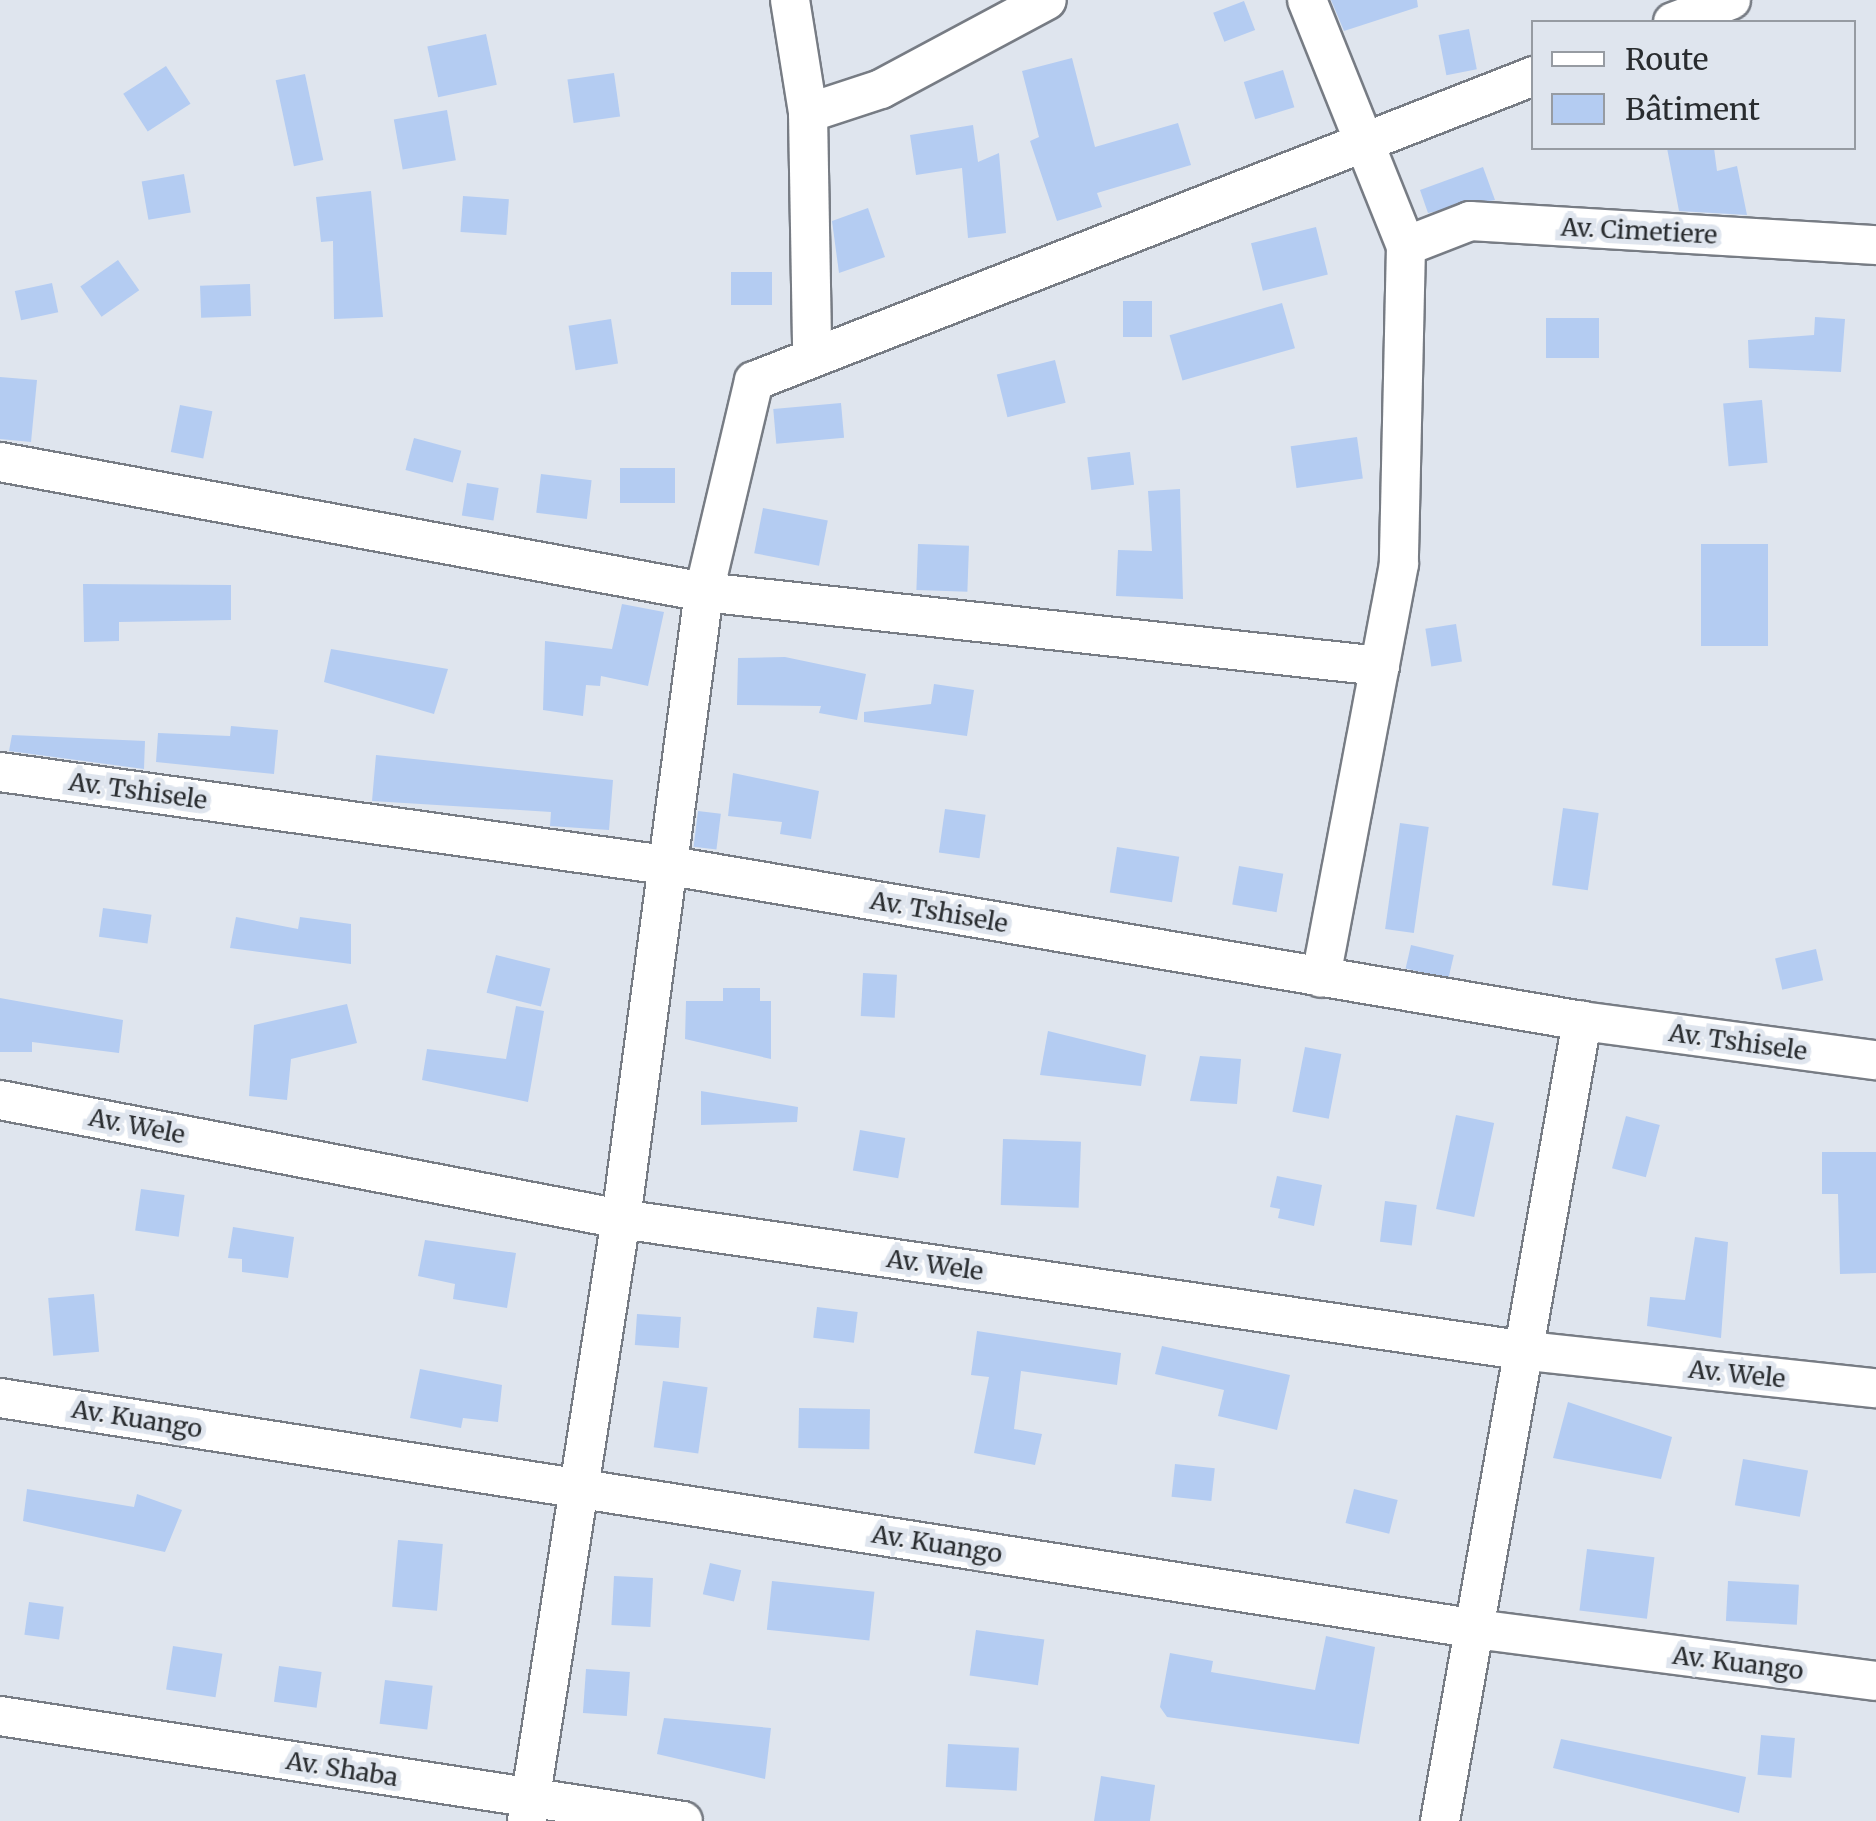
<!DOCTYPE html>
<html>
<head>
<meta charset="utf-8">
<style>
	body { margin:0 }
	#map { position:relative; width:1876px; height:1821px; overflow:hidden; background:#dfe5ee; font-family:Merriweather,serif }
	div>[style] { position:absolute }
	.building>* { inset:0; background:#b4ccf2; transform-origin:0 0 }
	.roads { filter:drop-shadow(2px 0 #777c84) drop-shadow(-2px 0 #777c84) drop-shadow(0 2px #777c84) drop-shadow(0 -2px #777c84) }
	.minor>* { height:38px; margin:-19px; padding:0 19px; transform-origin:19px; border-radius:19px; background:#fff }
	span { translate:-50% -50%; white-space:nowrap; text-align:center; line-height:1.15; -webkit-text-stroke:10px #dfe5ee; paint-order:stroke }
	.street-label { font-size:25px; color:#292c2f }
	.legend { position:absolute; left:1531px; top:20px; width:325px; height:130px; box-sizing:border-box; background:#dfe5ee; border:2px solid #969ba2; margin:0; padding:12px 18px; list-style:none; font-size:30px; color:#292c2f }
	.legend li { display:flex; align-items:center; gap:20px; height:50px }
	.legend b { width:50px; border:2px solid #969ba2 }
</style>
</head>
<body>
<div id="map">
	<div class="building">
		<div style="clip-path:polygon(1331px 0,1417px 0,1418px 7px,1344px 31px)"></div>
		<div style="left:1244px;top:1px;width:31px;height:33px;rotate:69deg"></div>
		<div style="left:1469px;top:29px;width:41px;height:31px;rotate:79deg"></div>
		<div style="left:486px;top:34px;width:52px;height:60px;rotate:78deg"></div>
		<div style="clip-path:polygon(1072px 58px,1095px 147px,1178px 123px,1191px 165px,1097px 193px,1102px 207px,1057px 221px,1030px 141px,1039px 137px,1022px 71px)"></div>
		<div style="left:166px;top:66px;width:45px;height:51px;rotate:57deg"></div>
		<div style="left:1283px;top:70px;width:39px;height:41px;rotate:73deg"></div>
		<div style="left:614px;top:73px;width:44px;height:47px;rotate:82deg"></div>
		<div style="left:305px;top:74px;width:88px;height:30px;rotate:78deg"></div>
		<div style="left:447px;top:110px;width:51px;height:54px;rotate:80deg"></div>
		<div style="clip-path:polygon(973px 125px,978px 162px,999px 153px,1006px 233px,968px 238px,962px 168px,916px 175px,910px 135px)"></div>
		<div style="clip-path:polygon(1667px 148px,1714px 148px,1717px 171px,1737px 166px,1747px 215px,1679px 211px)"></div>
		<div style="clip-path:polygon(1483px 167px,1495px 200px,1428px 213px,1420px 190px)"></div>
		<div style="left:184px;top:174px;width:39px;height:43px;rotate:80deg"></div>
		<div style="clip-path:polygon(371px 191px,383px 317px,334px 319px,333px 241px,321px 242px,316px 197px)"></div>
		<div style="left:463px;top:196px;width:46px;height:36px;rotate:4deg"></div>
		<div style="clip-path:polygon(868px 208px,885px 257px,839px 273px,832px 221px)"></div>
		<div style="left:1316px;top:227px;width:49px;height:67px;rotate:76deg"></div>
		<div style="left:118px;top:260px;width:37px;height:46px;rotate:55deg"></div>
		<div style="left:731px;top:272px;width:41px;height:33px"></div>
		<div style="left:52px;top:283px;width:30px;height:38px;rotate:78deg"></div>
		<div style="left:250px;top:284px;width:32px;height:50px;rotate:88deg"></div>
		<div style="left:1123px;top:301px;width:29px;height:36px"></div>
		<div style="left:1282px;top:303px;width:47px;height:117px;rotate:74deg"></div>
		<div style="clip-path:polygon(1815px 317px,1845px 319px,1841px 372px,1749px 368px,1748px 340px,1814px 335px)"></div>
		<div style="left:1546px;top:318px;width:53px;height:40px"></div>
		<div style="left:611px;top:319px;width:45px;height:43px;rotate:81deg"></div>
		<div style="left:1055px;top:360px;width:44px;height:60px;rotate:76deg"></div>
		<div style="clip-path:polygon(0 377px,37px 380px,31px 442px,0 439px)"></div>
		<div style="left:1762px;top:400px;width:63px;height:39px;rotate:85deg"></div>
		<div style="left:841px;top:403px;width:35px;height:68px;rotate:85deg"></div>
		<div style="left:180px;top:405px;width:33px;height:48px;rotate:11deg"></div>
		<div style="left:1357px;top:437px;width:42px;height:67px;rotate:82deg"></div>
		<div style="left:414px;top:438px;width:49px;height:33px;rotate:15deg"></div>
		<div style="left:1130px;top:452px;width:33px;height:43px;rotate:83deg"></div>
		<div style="left:620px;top:468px;width:55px;height:35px"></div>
		<div style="left:541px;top:474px;width:51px;height:39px;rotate:7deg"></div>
		<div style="left:467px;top:483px;width:32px;height:33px;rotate:9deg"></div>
		<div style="clip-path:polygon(1180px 489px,1183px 599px,1116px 596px,1118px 550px,1152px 551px,1148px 491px)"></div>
		<div style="left:763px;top:508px;width:66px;height:46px;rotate:11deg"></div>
		<div style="left:918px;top:544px;width:51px;height:46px;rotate:2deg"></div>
		<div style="left:1701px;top:544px;width:67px;height:102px"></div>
		<div style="clip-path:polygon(83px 584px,231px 585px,231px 620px,119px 622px,119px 641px,84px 642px)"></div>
		<div style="clip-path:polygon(622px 604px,664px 612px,648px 686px,601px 676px,600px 686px,586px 685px,583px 716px,543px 710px,545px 641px,612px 649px)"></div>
		<div style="left:1456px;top:624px;width:38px;height:31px;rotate:81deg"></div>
		<div style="clip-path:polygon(331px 649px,448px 669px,434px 714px,324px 682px)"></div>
		<div style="clip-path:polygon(785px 657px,866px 674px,857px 720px,819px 713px,821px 706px,737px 705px,738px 658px)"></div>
		<div style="clip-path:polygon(934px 684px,974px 690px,967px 736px,864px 722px,864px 712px,931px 704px)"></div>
		<div style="clip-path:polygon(231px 726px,278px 730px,274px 774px,156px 762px,158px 733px,230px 736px)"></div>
		<div style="clip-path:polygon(12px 735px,145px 741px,144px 769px,9px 751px)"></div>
		<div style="clip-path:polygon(376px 755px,613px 780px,609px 830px,550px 826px,551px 812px,372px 801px)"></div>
		<div style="clip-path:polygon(733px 773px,819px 791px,811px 839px,780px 834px,782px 822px,728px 816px)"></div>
		<div style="left:1563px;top:808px;width:36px;height:78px;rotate:8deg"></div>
		<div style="left:945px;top:809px;width:41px;height:44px;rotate:8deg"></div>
		<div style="left:698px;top:811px;width:23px;height:36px;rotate:7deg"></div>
		<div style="left:1400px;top:823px;width:29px;height:107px;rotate:8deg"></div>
		<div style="left:1117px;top:847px;width:63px;height:46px;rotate:9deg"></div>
		<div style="left:1239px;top:866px;width:45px;height:39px;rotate:10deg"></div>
		<div style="left:103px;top:908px;width:49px;height:29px;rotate:8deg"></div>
		<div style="clip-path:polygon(236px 917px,298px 929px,300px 917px,351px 924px,351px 964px,230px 948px)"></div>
		<div style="left:1411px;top:945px;width:44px;height:24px;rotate:13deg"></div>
		<div style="left:1816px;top:949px;width:32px;height:42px;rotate:77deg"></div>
		<div style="left:496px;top:955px;width:56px;height:39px;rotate:14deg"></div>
		<div style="left:863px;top:973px;width:34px;height:43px;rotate:3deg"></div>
		<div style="clip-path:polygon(723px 988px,760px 988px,760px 1001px,771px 1001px,771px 1059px,685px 1039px,686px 1001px,723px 1001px)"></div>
		<div style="clip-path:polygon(0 998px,123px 1020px,119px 1053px,32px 1042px,32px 1052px,0 1052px)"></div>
		<div style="clip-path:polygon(347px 1004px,357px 1043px,291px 1059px,287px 1100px,249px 1096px,254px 1025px)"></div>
		<div style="clip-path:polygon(516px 1006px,544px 1011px,528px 1102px,422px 1080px,427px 1049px,506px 1059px)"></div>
		<div style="clip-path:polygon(1048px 1031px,1146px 1055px,1141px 1086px,1040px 1075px)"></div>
		<div style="left:1305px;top:1047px;width:37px;height:66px;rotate:11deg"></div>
		<div style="clip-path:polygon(1200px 1056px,1241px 1059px,1237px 1104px,1190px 1101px)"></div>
		<div style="clip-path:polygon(701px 1091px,798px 1107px,797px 1122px,701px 1125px)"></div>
		<div style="left:1456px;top:1115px;width:39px;height:96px;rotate:12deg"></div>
		<div style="left:1626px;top:1116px;width:35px;height:54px;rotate:15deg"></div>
		<div style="left:860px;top:1130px;width:46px;height:41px;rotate:10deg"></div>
		<div style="left:1003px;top:1139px;width:78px;height:66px;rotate:2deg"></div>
		<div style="clip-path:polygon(1822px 1152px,1876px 1152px,1876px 1273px,1840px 1274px,1838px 1194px,1822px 1194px)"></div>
		<div style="clip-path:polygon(1277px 1176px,1322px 1185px,1314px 1226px,1278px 1218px,1280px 1209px,1270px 1207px)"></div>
		<div style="left:141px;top:1189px;width:44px;height:42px;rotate:8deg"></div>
		<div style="left:1385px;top:1201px;width:32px;height:41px;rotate:7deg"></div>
		<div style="clip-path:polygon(233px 1227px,294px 1237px,288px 1278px,242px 1272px,242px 1259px,228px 1258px)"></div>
		<div style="clip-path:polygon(1695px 1237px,1728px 1242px,1721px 1338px,1647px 1326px,1650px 1297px,1685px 1300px)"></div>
		<div style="clip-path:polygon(425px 1240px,516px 1253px,507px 1308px,453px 1299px,455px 1284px,418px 1276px)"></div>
		<div style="left:94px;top:1294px;width:58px;height:46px;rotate:85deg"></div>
		<div style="left:817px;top:1307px;width:41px;height:31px;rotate:7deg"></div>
		<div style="left:637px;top:1314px;width:44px;height:31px;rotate:4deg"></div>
		<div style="clip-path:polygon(977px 1331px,1121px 1353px,1117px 1385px,1021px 1371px,1014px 1429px,1042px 1434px,1035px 1465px,974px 1453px,989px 1377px,971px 1375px)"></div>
		<div style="clip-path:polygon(1162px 1346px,1290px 1375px,1277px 1430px,1218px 1416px,1224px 1390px,1155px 1374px)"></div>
		<div style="clip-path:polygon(420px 1369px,502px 1385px,498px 1422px,463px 1418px,461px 1428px,410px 1418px)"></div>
		<div style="left:663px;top:1381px;width:45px;height:67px;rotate:8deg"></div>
		<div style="clip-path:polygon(1568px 1402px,1672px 1437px,1661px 1479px,1553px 1458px)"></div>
		<div style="left:799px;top:1408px;width:71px;height:40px;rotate:1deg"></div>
		<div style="left:1743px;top:1459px;width:66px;height:47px;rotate:10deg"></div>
		<div style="left:1175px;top:1464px;width:40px;height:33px;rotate:6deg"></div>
		<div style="clip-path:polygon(27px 1489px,134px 1507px,137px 1494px,182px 1510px,165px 1552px,23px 1521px)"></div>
		<div style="left:1354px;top:1489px;width:45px;height:35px;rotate:14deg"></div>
		<div style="left:398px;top:1540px;width:45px;height:67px;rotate:5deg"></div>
		<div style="left:1587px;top:1549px;width:68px;height:62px;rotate:7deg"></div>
		<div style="left:710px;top:1563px;width:32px;height:32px;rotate:13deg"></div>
		<div style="left:614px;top:1576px;width:39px;height:49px;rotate:3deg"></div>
		<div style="left:772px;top:1581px;width:103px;height:49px;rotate:6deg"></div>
		<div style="left:1728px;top:1581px;width:71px;height:40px;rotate:3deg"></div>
		<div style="left:29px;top:1602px;width:35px;height:33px;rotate:8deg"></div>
		<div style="left:976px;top:1630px;width:69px;height:46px;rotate:8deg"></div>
		<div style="clip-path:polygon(1326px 1636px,1375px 1647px,1359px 1744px,1167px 1717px,1160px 1707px,1170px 1653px,1213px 1661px,1211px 1672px,1315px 1690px)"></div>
		<div style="left:173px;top:1646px;width:50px;height:44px;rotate:9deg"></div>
		<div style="left:279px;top:1666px;width:43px;height:36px;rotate:8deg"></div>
		<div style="left:586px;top:1669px;width:44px;height:44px;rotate:4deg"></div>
		<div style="left:385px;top:1680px;width:48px;height:44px;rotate:7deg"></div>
		<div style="clip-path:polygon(664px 1718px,771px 1728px,765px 1779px,657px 1754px)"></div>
		<div style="left:1761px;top:1735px;width:34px;height:40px;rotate:5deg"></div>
		<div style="clip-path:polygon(1561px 1739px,1746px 1777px,1739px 1813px,1553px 1768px)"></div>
		<div style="left:948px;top:1744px;width:71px;height:43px;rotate:3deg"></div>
		<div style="clip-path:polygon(1101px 1776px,1155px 1785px,1150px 1821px,1094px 1821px)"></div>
	</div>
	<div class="roads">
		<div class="minor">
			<div style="left:790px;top:0;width:114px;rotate:80.9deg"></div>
			<div style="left:808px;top:113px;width:77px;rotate:-18.2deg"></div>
			<div style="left:881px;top:89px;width:188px;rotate:-28.2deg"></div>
			<div style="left:1307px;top:0;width:265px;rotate:68.1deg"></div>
			<div style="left:1406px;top:246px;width:318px;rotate:91.3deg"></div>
			<div style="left:1399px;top:564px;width:421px;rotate:100.7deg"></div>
			<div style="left:1673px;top:22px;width:62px;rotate:-20.8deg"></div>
			<div style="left:808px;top:113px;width:240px;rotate:89deg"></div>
			<div style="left:1406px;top:246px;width:69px;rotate:-21.3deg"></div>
			<div style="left:1470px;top:221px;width:407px;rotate:3.4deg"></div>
			<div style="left:0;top:462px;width:716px;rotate:10.46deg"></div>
			<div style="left:704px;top:592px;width:680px;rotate:6.25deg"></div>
			<div style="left:0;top:772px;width:671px;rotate:7.96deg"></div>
			<div style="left:665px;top:865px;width:930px;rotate:9.65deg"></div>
			<div style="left:1582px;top:1021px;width:297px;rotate:7.6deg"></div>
			<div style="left:0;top:1100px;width:632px;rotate:10.85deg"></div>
			<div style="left:621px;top:1219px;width:916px;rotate:8.29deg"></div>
			<div style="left:1527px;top:1351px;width:351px;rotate:6.1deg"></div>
			<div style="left:0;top:1398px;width:1494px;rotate:8.89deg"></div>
			<div style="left:1476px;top:1629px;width:403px;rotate:7.4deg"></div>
			<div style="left:0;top:1716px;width:691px;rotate:8.74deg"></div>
			<div style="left:527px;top:1821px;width:609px;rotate:-81.13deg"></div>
			<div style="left:621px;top:1219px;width:632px;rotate:-82.46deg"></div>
			<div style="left:704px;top:592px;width:217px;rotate:-76.7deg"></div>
			<div style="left:754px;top:381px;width:838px;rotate:-21.36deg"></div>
			<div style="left:1440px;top:1821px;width:813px;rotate:-79.93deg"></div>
		</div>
	</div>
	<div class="street-label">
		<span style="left:1639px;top:231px;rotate:3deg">Av. Cimetiere</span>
		<span style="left:138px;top:791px;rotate:8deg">Av. Tshisele</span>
		<span style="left:939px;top:912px;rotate:10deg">Av. Tshisele</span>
		<span style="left:1738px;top:1042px;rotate:8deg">Av. Tshisele</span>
		<span style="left:137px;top:1126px;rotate:11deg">Av. Wele</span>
		<span style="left:935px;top:1265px;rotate:8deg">Av. Wele</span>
		<span style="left:1737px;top:1374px;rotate:6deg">Av. Wele</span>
		<span style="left:137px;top:1419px;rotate:9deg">Av. Kuango</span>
		<span style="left:937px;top:1544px;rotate:9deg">Av. Kuango</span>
		<span style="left:1738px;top:1663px;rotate:7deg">Av. Kuango</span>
		<span style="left:342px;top:1769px;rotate:9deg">Av. Shaba</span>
	</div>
	<ul class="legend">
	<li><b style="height:12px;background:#fff"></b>Route</li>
	<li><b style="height:28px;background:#b4ccf2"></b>Bâtiment</li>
	</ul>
</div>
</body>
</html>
